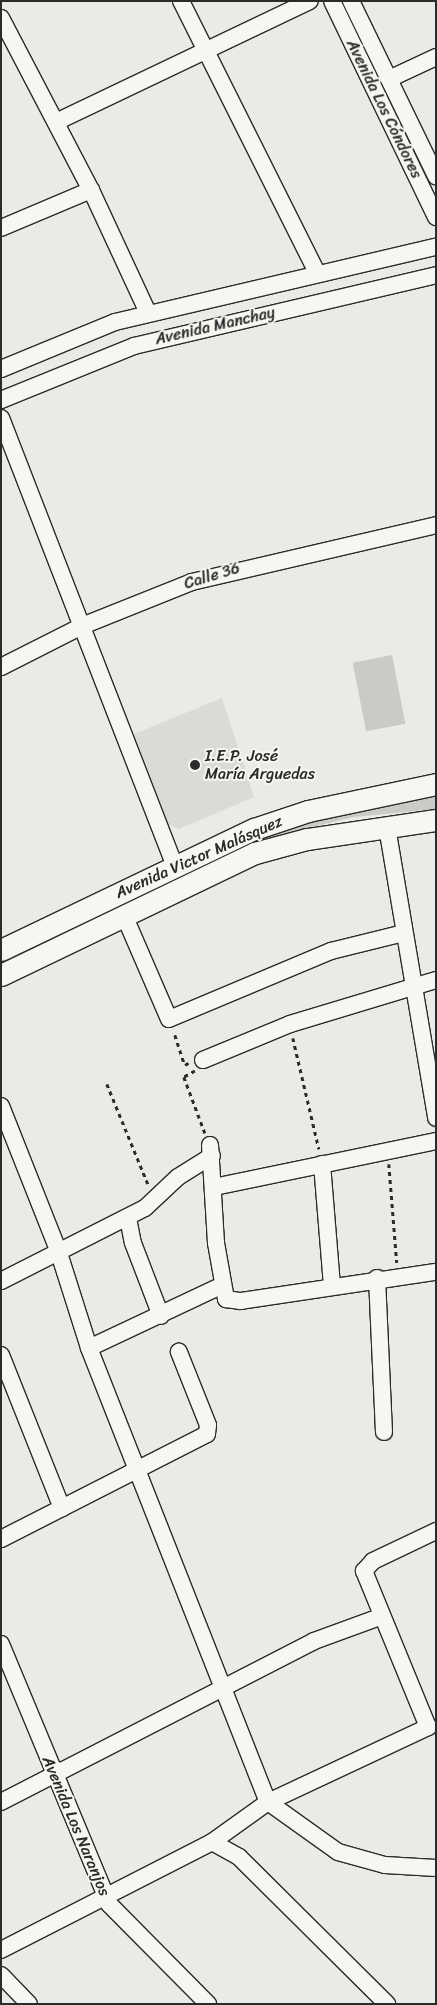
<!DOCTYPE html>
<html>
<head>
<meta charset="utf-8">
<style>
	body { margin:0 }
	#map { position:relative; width:437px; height:2005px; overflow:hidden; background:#eaeae6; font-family:Sriracha,sans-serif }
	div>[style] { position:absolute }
	.built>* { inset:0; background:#dadad6 }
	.green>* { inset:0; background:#cacac7; transform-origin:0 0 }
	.path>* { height:2.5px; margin-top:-1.25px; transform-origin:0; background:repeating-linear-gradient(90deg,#2b2b2b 0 4px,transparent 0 8px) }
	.roads { filter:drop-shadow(1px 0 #2b2b2b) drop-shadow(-1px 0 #2b2b2b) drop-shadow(0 1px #2b2b2b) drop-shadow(0 -1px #2b2b2b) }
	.minor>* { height:16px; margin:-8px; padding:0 8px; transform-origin:8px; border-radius:8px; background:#f6f6f2 }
	.major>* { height:21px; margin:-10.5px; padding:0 10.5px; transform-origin:10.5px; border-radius:10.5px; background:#f6f6f2 }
	.dots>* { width:14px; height:14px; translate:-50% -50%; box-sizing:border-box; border:2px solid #f6f6f2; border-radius:50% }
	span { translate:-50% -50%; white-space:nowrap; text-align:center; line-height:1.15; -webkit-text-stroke:4px #f6f6f2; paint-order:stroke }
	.street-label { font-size:16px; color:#2b2b2b }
	.poi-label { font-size:16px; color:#2b2b2b }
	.left { translate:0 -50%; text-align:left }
	.frame { position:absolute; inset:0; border:2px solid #2b2b2b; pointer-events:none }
</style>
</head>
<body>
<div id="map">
	<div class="built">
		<div style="clip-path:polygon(222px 698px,254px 797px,179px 829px,168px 824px,134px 734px)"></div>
	</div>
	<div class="green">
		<div style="left:392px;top:655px;width:70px;height:40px;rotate:79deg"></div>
		<div style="clip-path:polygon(436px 790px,436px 809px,354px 817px,245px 843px,284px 825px)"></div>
	</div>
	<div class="path">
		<div style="left:175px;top:1035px;width:32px;rotate:72deg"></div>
		<div style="left:185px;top:1065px;width:4px;rotate:-34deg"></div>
		<div style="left:293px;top:1038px;width:114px;rotate:76.8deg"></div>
		<div style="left:195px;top:1071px;width:13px;rotate:151deg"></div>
		<div style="left:184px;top:1077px;width:60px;rotate:69.4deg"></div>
		<div style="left:107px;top:1084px;width:108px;rotate:67.7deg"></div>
		<div style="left:389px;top:1164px;width:99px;rotate:85.4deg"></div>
	</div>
	<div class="roads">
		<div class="minor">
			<div style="left:181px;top:1px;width:305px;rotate:63.4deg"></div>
			<div style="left:332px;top:1px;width:240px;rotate:64.3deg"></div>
			<div style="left:351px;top:1px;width:195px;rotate:64.1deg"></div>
			<div style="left:1px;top:18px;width:194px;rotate:62.4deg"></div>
			<div style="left:91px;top:190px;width:136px;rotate:65.1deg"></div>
			<div style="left:389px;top:79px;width:52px;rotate:-25.1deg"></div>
			<div style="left:56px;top:122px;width:281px;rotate:-25.5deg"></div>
			<div style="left:1px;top:228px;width:98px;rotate:-22.9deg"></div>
			<div style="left:1px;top:369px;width:123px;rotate:-22.4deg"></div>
			<div style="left:115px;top:322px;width:330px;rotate:-13.2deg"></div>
			<div style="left:1px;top:400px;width:144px;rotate:-22.1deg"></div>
			<div style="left:134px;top:346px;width:310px;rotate:-13.2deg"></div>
			<div style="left:1px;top:418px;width:481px;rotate:68.8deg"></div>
			<div style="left:1px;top:667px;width:91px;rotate:-26.8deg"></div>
			<div style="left:82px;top:626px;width:118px;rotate:-21.8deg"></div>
			<div style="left:192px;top:582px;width:251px;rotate:-13.1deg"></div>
			<div style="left:387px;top:827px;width:295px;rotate:80.4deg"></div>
			<div style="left:124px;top:915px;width:113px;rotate:66.6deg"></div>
			<div style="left:169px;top:1019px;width:176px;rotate:-22.8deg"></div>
			<div style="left:331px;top:951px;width:75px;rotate:-13.9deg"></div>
			<div style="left:203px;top:1060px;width:94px;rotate:-22.5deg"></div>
			<div style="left:290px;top:1024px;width:152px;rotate:-16.8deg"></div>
			<div style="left:1px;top:1106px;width:155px;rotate:68.4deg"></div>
			<div style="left:58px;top:1250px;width:103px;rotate:72.4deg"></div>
			<div style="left:89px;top:1348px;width:488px;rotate:68.5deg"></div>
			<div style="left:268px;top:1802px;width:86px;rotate:35.5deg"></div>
			<div style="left:338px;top:1852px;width:49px;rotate:15.5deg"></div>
			<div style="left:385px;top:1865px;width:51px;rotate:3.4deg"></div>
			<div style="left:210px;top:1145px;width:98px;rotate:86.5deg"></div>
			<div style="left:216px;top:1243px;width:57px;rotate:79.9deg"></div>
			<div style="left:226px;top:1299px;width:15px;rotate:8deg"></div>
			<div style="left:241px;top:1301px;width:197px;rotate:-8.5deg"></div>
			<div style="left:322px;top:1164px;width:121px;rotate:85.3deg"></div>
			<div style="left:214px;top:1187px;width:227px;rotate:-11.7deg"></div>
			<div style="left:128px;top:1218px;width:25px;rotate:79deg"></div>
			<div style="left:133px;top:1243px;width:78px;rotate:69deg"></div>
			<div style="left:377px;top:1278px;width:154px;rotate:87.4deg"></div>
			<div style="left:1px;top:1281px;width:161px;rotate:-26.9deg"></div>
			<div style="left:145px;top:1208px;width:45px;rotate:-43.2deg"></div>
			<div style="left:178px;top:1177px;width:40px;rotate:-32deg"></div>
			<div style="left:89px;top:1348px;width:146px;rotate:-25.2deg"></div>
			<div style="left:1px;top:1355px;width:165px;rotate:68.3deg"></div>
			<div style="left:1px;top:1539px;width:231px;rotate:-27deg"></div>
			<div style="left:207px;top:1434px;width:9px;rotate:-84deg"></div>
			<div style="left:208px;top:1425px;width:79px;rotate:-111.7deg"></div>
			<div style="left:1px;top:1644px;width:282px;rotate:67.4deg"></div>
			<div style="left:109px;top:1904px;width:141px;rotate:45.3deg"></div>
			<div style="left:1px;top:1802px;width:352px;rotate:-27.2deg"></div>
			<div style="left:314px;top:1641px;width:70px;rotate:-20deg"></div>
			<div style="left:212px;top:1842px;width:31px;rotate:29deg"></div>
			<div style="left:239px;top:1857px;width:209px;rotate:44.8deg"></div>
			<div style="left:1px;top:1950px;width:237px;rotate:-27.1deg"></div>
			<div style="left:212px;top:1842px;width:69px;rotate:-35.5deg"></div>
			<div style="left:268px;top:1802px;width:177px;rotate:-25.1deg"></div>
			<div style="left:428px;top:1727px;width:169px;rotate:-112.3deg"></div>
			<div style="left:364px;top:1571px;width:13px;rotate:-48deg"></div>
			<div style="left:373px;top:1561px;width:70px;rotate:-25.5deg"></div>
			<div style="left:1px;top:1975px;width:40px;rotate:46deg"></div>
		</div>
		<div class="major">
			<div style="left:1px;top:950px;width:280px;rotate:-25.6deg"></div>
			<div style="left:254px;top:829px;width:57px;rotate:-18.4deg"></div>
			<div style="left:308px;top:811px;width:131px;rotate:-11.9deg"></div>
			<div style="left:1px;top:975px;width:282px;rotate:-25.7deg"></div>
			<div style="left:255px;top:853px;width:54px;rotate:-15.1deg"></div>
			<div style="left:307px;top:839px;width:130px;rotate:-8.4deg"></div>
		</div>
	</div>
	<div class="dots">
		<div style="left:195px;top:765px;background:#2b2b2b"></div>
	</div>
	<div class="street-label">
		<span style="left:384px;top:109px;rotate:64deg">Avenida Los Cóndores</span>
		<span style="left:215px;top:326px;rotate:-13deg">Avenida Manchay</span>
		<span style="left:212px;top:576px;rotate:-17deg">Calle 36</span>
		<span style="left:199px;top:857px;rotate:-24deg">Avenida Victor Malásquez</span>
		<span style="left:76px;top:1826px;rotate:67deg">Avenida Los Naranjos</span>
	</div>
	<div class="poi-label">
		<span class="left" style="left:205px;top:765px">I.E.P. José<br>María Arguedas</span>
	</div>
	<div class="frame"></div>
</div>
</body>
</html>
